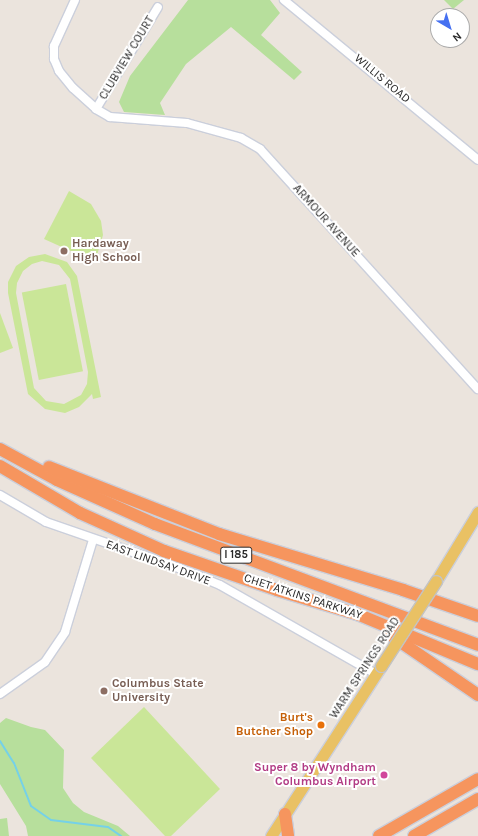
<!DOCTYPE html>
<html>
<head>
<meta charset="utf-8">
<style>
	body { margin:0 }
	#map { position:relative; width:478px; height:836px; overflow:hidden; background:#ebe4dd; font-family:Karla,sans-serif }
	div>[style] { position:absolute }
	.green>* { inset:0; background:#b7df9c }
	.pitch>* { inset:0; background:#cae698; transform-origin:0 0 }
	.stream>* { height:2px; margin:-1px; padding:0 1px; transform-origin:1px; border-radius:1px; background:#75d1e8 }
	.roads { filter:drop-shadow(1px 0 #cbcfdb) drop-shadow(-1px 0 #cbcfdb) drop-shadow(0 1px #cbcfdb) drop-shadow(0 -1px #cbcfdb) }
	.minor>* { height:8px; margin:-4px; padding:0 4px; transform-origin:4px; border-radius:4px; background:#fff }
	.major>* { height:11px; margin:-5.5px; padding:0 5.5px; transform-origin:5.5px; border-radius:5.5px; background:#e9c164 }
	.highway>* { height:12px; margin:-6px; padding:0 6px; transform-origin:6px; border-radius:6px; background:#f6955e }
	.bridges { filter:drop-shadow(1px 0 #c3c3c3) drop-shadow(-1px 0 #c3c3c3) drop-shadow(0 1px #c3c3c3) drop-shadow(0 -1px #c3c3c3) }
	.major-bridge>* { height:11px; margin:-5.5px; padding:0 5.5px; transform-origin:5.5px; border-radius:5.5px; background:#e9c164 }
	.dots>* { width:11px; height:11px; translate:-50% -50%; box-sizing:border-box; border:2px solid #fff; border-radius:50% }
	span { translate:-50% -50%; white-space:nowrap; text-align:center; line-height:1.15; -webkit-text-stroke:4px #fff; paint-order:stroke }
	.shield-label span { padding:1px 3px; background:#fff; border:1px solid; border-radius:3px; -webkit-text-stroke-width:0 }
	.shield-label { font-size:11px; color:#2a2a2a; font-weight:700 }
	.street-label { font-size:12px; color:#2a2a2a }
	.education-label { font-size:12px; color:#785e54; font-weight:700 }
	.left { translate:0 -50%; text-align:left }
	.food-label { font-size:12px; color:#c56008; font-weight:700 }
	.right { translate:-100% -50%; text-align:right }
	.hotel-label { font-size:12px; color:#b23c85; font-weight:700 }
	.north { position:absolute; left:430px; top:8px; width:40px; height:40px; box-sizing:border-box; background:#fff; border:1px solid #aaa; border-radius:50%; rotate:142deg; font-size:11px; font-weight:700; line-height:16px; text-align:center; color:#2a2a2a }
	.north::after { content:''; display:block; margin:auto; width:14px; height:18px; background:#4570f1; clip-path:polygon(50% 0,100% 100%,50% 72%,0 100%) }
</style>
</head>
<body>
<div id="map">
	<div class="green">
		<div style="clip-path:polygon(188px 0,270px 0,280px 13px,261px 35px,302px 72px,294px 80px,231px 27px,186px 64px,160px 103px,165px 115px,124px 112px,119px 102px,130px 76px)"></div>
		<div style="clip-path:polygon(444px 0,464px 0,453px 9px)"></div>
		<div style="clip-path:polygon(6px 718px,31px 727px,45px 730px,64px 750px,63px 788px,73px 803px,84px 812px,118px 826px,130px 836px,28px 836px,26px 826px,0 784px,0 723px)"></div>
		<div style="clip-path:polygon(7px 818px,9px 836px,0 836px,0 819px)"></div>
	</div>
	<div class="pitch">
		<div style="clip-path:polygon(69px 191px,91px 204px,101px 221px,103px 235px,95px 262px,44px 239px)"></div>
		<div style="clip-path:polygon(evenodd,45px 254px,67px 262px,77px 276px,101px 397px,93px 399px,92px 394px,79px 407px,65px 413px,45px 409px,28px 394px,8px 293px,8px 282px,16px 266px,29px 257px,45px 254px,42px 261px,59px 265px,70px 279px,88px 372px,87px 384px,81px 395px,64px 404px,46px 401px,34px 388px,16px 293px,17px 283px,23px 271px,32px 264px,42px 261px)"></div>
		<div style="left:66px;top:284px;width:89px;height:45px;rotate:79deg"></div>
		<div style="clip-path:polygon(0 313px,13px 348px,0 353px)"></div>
		<div style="clip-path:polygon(144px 707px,220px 789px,171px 836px,165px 836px,91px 758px)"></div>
	</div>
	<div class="stream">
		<div style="left:0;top:741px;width:26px;rotate:58deg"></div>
		<div style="left:14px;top:763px;width:46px;rotate:68.4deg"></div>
		<div style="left:31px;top:806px;width:24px;rotate:35deg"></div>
		<div style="left:51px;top:820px;width:57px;rotate:7deg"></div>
		<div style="left:108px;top:827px;width:16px;rotate:35deg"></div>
	</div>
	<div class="roads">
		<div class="minor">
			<div style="left:75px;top:0;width:51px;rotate:114.5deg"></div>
			<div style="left:54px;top:46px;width:13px;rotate:90deg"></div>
			<div style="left:54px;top:59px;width:13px;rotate:67deg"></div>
			<div style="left:59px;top:71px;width:22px;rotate:51deg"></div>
			<div style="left:73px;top:88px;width:31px;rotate:42deg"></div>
			<div style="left:96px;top:109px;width:16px;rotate:30deg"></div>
			<div style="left:110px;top:117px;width:77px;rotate:4.5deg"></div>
			<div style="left:187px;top:123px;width:56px;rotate:15.5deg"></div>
			<div style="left:241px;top:138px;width:22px;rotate:30deg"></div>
			<div style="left:260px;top:149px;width:324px;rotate:47.8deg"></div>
			<div style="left:284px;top:0;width:251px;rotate:39.5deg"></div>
			<div style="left:96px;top:109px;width:119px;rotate:-58.7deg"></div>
			<div style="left:0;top:495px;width:53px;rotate:30.4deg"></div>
			<div style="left:46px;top:522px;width:141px;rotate:19.1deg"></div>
			<div style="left:179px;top:568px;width:44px;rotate:22.5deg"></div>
			<div style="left:220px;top:585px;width:180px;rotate:29.7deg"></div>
			<div style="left:0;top:694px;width:55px;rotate:-35.4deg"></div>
			<div style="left:45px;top:662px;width:36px;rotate:-56deg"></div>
			<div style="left:65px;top:632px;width:96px;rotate:-73.1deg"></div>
		</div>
		<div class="major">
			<div style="left:436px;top:581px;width:81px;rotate:-58.7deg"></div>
			<div style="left:271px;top:836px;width:202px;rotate:-57.1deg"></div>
		</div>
		<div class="highway">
			<div style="left:0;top:449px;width:65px;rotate:28.5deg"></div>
			<div style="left:57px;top:480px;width:107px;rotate:24.2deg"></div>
			<div style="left:155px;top:524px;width:345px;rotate:20.5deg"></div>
			<div style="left:0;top:466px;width:93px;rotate:30.4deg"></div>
			<div style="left:80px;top:513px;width:92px;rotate:24.3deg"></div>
			<div style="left:164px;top:551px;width:120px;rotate:19deg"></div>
			<div style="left:277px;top:590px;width:84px;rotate:16.7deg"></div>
			<div style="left:357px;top:614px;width:131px;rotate:22.5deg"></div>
			<div style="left:49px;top:467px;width:183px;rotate:21.5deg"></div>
			<div style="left:219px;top:534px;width:192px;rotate:16.9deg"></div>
			<div style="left:403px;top:590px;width:79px;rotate:19.1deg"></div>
			<div style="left:389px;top:634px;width:108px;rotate:34.4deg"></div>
			<div style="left:285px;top:814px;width:22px;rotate:82deg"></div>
			<div style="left:379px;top:836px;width:114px;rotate:-29.9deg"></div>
			<div style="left:414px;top:836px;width:74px;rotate:-30deg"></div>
		</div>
	</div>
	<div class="bridges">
		<div class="major-bridge">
			<div style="left:381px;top:666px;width:101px;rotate:-57.1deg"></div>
		</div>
	</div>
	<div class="dots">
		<div style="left:64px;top:251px;background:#8d6e63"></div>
		<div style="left:104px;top:691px;background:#8d6e63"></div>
		<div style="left:321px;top:725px;background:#e8710a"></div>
		<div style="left:384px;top:775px;background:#d1479c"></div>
	</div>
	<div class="shield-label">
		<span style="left:236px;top:555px">I 185</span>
	</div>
	<div class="street-label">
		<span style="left:127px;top:58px;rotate:-59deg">CLUBVIEW COURT</span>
		<span style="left:382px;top:79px;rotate:40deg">WILLIS ROAD</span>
		<span style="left:326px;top:221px;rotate:48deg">ARMOUR AVENUE</span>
		<span style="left:158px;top:563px;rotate:20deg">EAST LINDSAY DRIVE</span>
		<span style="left:303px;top:597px;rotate:18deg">CHET ATKINS PARKWAY</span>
		<span style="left:365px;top:668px;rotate:-57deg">WARM SPRINGS ROAD</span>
	</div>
	<div class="education-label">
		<span class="left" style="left:72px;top:251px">Hardaway<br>High School</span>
		<span class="left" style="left:112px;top:691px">Columbus State<br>University</span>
	</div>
	<div class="food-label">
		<span class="right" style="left:313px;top:725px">Burt's<br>Butcher Shop</span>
	</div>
	<div class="hotel-label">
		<span class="right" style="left:376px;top:775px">Super 8 by Wyndham<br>Columbus Airport</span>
	</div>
	<div class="north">N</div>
</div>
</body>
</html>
